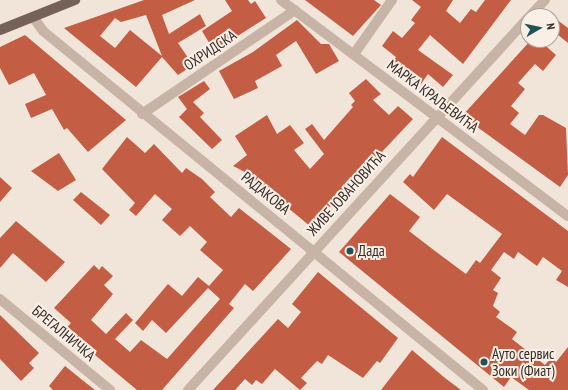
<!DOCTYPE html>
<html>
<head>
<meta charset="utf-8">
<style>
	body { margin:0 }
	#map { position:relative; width:568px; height:390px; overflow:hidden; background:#f1e5da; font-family:"PT Sans Narrow",sans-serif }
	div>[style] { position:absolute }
	.building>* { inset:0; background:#c35e45 }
	.minor>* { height:10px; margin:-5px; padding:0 5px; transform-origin:5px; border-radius:5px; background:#c8b4a6 }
	.tertiary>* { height:10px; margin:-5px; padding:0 5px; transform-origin:5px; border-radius:5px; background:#c8b4a6 }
	.primary>* { height:10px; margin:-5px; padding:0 5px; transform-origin:5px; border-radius:5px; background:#766158 }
	.dots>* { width:11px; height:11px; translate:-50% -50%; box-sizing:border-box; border:2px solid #f9efe6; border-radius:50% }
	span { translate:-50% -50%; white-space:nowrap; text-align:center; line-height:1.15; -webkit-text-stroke:4px #f9efe6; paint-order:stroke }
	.street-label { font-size:15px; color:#352b27 }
	.poi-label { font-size:15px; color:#352b27 }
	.left { translate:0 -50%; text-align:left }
	.north { position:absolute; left:520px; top:8px; width:40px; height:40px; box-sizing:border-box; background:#f9efe6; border:1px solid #aba19a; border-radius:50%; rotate:81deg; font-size:11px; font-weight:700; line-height:16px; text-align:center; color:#352b27 }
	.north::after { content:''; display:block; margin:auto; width:14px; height:18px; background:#1e5455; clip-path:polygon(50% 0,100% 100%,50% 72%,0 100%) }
</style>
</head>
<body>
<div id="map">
	<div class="building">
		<div style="clip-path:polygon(evenodd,144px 0,195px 0,162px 15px,169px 34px,200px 14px,206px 26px,178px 43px,193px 65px,178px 75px,162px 57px,136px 87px,64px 28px,144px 0,146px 15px,162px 56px,130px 30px,115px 48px,100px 36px,115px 18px,121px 22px,146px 15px)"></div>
		<div style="clip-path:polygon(225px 0,248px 0,251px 4px,255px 1px,266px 18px,214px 51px,202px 31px,232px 11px)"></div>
		<div style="clip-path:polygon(305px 0,374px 0,381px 5px,353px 36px)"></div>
		<div style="clip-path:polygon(412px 0,453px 0,446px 11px,460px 23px,471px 9px,476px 12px,485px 0,511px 0,463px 64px,430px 35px,418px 50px,453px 75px,443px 87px,428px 74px,421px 84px,406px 74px,392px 64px,396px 57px,382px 46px,393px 31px,402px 38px,415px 23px,411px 20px,421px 7px)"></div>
		<div style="clip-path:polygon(552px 16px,568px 28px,568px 43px,552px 30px)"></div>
		<div style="clip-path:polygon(297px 20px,321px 44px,329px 44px,339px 61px,316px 74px,296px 41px,276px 55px,282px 66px,255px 81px,258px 88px,234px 99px,219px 71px,253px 52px)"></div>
		<div style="clip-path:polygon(25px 35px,126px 120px,88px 152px,67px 128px,64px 130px,52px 109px,31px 118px,25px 104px,46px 95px,34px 73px,9px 85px,0 68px,0 47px)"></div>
		<div style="clip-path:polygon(531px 40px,539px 40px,556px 55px,543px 71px,535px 64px,518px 83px,525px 89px,511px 106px,519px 113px,510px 124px,525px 135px,539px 115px,543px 115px,566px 128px,568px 175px,560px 187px,462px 116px)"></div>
		<div style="clip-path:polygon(366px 79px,381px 94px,373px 100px,389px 115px,398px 106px,413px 119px,311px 227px,245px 172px,233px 166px,247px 155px,235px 136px,267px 115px,277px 134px,290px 125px,304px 143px,294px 150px,310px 169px,324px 154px,305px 129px,312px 124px,324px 140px,353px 107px,351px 105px,355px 101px,349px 93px)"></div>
		<div style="clip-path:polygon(204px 81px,210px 89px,193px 102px,204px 113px,200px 117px,222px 140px,212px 149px,179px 117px,187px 109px,178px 97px)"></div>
		<div style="clip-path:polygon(127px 137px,145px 153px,154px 144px,182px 173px,186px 168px,202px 179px,215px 192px,210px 197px,231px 217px,239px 208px,291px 249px,253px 291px,245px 284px,229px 304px,234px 308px,162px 390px,137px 390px,65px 330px,71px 323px,54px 308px,94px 265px,99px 270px,102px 266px,113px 276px,104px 285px,113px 294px,91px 320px,106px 334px,126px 313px,133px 320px,115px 339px,130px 352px,141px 340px,167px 359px,220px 299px,208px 288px,166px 333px,152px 320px,143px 331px,135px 323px,168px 284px,182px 296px,198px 277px,209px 286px,223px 270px,200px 250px,207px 242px,190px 226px,180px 236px,162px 220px,172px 209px,155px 194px,136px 216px,129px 210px,135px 203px,102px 169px)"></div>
		<div style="clip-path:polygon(442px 137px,568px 231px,568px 287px,556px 280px,562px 271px,543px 257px,537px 266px,518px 252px,514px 259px,504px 252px,491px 270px,501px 278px,493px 290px,498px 293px,493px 306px,500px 312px,496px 317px,517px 332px,512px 339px,545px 365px,551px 358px,556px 362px,568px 347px,568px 390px,529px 390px,511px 377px,504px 387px,339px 252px,390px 194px,420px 217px,409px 231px,439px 254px,466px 274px,476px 260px,480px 263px,502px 234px,447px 194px,434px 210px,403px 182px,410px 174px,413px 177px)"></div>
		<div style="clip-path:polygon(59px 153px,76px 180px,58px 191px,31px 171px)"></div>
		<div style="clip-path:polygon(0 177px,12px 188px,0 202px)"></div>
		<div style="clip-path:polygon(81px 192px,110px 215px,101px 225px,73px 200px)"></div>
		<div style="clip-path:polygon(16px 221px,65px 262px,46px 282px,13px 253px,0 268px,0 238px)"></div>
		<div style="clip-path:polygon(318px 272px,398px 338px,380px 363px,377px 361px,363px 378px,328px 355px,322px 364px,317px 361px,301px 378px,307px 383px,300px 390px,275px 369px,262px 384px,256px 380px,252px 385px,245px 379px,235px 390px,213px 390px,278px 319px,288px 328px,301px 312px,292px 304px)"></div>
		<div style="clip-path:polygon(0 315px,39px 353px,29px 363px,34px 368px,21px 381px,0 359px)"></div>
		<div style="clip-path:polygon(412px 350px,445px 378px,461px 390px,381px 390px)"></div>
		<div style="clip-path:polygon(65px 366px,81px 379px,95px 390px,53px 390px,49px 386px)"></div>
	</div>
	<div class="minor">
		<div style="left:281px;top:0;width:359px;rotate:37deg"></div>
		<div style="left:33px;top:17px;width:17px;rotate:54deg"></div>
		<div style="left:43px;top:31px;width:568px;rotate:39.21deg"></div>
		<div style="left:354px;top:54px;width:66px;rotate:-54.9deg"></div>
		<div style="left:142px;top:114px;width:185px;rotate:-34.2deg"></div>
		<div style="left:0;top:299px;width:143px;rotate:39.6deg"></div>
	</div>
	<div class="tertiary">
		<div style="left:530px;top:16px;width:22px;rotate:-47deg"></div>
		<div style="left:188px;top:390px;width:504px;rotate:-47.57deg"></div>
	</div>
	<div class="primary">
		<div style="left:0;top:30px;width:81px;rotate:-21.8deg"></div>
	</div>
	<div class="dots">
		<div style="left:350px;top:251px;background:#1e5455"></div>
		<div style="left:484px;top:362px;background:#1e5455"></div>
	</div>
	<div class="street-label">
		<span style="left:210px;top:50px;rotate:-34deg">ОХРИДСКА</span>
		<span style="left:433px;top:96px;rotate:37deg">МАРКА КРАЉЕВИЋА</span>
		<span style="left:266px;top:193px;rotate:39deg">РАДАКОВА</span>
		<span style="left:346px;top:193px;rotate:-48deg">ЖИВЕ ЈОВАНОВИЋА</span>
		<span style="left:64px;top:333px;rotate:40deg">БРЕГАЛНИЧКА</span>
	</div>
	<div class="poi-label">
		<span class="left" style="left:358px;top:251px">Дада</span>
		<span class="left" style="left:492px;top:362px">Ауто сервис<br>Зоки (Фиат)</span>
	</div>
	<div class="north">N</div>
</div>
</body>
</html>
